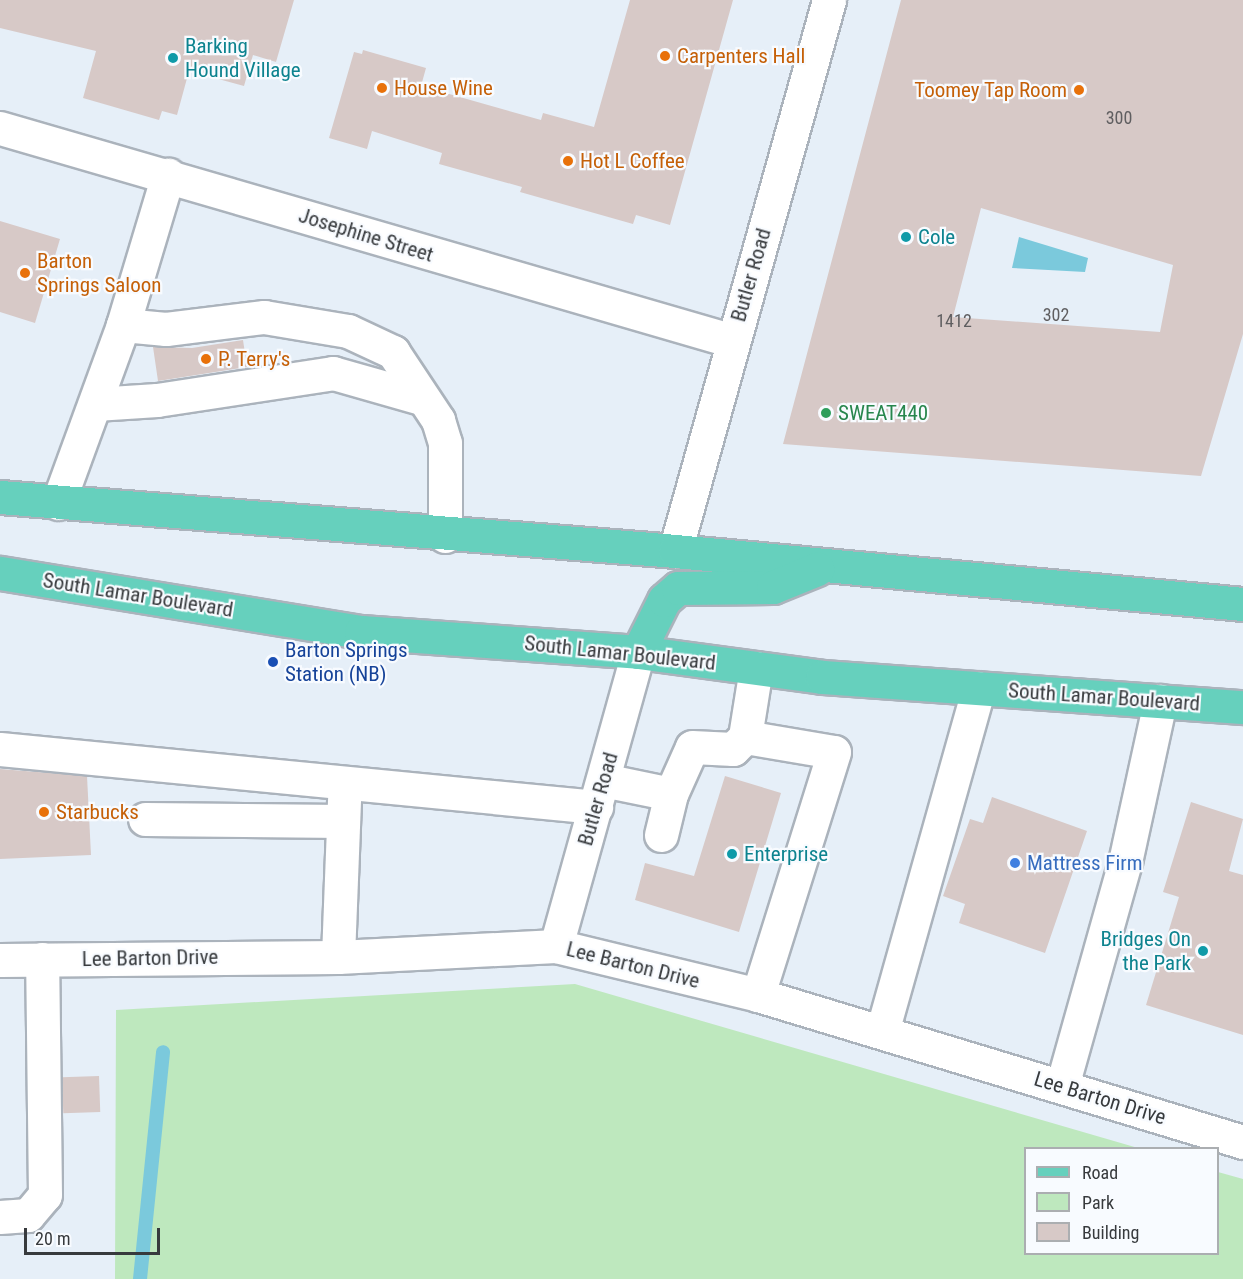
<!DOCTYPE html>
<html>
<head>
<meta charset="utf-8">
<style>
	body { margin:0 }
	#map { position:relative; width:1243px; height:1279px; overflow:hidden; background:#e6eff8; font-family:"Roboto Condensed",sans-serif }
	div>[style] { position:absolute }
	.green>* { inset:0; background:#bee8be }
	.water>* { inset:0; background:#7bc9dc }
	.stream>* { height:14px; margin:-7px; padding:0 7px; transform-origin:7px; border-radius:7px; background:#7bc9dc }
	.building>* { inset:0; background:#d7c9c7; transform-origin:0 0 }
	.roads { filter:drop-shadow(2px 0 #abb3bc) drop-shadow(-2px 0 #abb3bc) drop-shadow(0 2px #abb3bc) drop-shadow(0 -2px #abb3bc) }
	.minor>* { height:33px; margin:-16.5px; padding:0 16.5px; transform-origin:16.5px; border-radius:16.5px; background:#fff }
	.major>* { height:33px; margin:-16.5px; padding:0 16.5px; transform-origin:16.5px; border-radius:16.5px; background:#66d0bd }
	.dots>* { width:16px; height:16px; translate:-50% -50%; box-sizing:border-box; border:3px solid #f8fbff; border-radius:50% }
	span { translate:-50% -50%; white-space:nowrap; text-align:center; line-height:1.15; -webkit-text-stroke:4.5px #f8fbff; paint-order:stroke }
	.number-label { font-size:18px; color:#5f5e60 }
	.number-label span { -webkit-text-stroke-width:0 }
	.culture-label { font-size:21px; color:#0d838f }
	.left { translate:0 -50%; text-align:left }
	.right { translate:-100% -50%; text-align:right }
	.food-label { font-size:21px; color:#c56008 }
	.street-label { font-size:21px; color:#373a3d }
	.leisure-label { font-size:21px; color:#27864d }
	.transit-label { font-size:21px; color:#164399 }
	.shop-label { font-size:21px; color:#366cbe }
	.legend { position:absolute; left:1024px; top:1147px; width:195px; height:108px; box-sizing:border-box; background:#f8fbff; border:2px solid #abaeb1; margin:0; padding:8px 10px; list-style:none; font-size:18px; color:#373a3d }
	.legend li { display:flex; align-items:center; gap:12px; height:30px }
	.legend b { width:30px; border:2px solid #abaeb1 }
	.scale { position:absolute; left:24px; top:1228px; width:136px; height:27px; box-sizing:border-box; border:3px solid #373a3d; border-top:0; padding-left:8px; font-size:18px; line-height:21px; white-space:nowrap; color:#373a3d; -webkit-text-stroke:4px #f8fbff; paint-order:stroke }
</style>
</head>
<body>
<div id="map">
	<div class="green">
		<div style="clip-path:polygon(575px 984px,1138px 1148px,1026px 1148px,1026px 1254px,1218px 1254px,1218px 1172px,1243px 1179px,1243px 1279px,115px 1279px,116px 1010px)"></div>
	</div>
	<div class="water">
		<div style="clip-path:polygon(1019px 237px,1088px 258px,1085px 272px,1012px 268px)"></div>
	</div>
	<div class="stream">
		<div style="left:140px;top:1279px;width:228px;rotate:-84.2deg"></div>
	</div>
	<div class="building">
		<div style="clip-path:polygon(0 0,294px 0,276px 62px,253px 55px,244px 86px,189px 71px,177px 115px,162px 111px,159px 120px,83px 98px,96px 51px,0 28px)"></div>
		<div style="clip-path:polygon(630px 0,733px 0,670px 225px,636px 215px,633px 224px,520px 192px,522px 187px,439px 164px,442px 153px,372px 131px,367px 149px,329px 138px,354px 52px,362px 54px,363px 50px,426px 68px,421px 86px,541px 120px,543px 113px,594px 127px)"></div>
		<div style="clip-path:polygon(evenodd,901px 0,1243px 0,1243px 334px,1201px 476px,783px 444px,901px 0,981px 208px,1173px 265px,1160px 332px,953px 317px,981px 208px)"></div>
		<div style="clip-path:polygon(0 221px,60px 239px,35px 323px,0 312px)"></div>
		<div style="clip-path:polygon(243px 340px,247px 367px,158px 381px,153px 347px,192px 348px)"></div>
		<div style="clip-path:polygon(0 769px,87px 776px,91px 855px,0 859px)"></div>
		<div style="clip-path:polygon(725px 776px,781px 793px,739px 932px,635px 900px,645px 863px,694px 876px)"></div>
		<div style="clip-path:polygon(992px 797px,1087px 831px,1045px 953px,959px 923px,965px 904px,943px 896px,970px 819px,983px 823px)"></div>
		<div style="clip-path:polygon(1191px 802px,1243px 819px,1229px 871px,1243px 875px,1243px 1035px,1146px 1005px,1179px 897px,1163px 892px)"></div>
		<div style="left:99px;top:1076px;width:36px;height:37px;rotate:88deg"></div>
	</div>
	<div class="roads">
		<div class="minor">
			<div style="left:0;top:128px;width:763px;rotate:16.2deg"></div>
			<div style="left:123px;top:325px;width:43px;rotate:5.3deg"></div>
			<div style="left:166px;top:329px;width:99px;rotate:-7deg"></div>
			<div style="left:264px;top:317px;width:85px;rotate:9.5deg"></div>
			<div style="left:348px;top:331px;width:50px;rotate:25deg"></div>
			<div style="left:393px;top:352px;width:82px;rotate:56.5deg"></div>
			<div style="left:438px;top:420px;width:24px;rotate:73deg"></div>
			<div style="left:445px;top:443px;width:93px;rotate:90deg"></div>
			<div style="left:95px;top:404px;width:62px;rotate:-3.7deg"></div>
			<div style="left:157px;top:400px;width:178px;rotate:-8.7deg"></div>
			<div style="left:333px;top:373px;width:91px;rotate:15.9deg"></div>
			<div style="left:58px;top:503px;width:189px;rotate:-69.9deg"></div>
			<div style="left:123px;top:325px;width:157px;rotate:-73.3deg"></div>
			<div style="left:675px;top:551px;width:572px;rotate:-74.38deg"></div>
			<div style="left:756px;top:668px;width:70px;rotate:99.1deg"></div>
			<div style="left:745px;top:737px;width:90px;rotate:9.6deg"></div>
			<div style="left:834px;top:752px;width:255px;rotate:107.4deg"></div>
			<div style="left:0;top:749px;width:599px;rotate:5.56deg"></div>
			<div style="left:603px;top:780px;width:69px;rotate:11.6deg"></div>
			<div style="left:671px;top:794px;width:51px;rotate:-65.9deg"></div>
			<div style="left:692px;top:747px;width:41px;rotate:2.8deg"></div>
			<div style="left:733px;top:749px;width:17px;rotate:-45deg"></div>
			<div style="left:145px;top:819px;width:198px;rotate:0.6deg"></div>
			<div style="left:661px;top:835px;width:42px;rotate:-76.3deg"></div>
			<div style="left:556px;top:946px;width:305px;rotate:-74.4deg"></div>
			<div style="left:338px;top:957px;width:158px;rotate:-87.8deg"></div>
			<div style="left:0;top:960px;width:338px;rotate:-0.5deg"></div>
			<div style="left:338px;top:957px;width:218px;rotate:-2.9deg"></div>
			<div style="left:556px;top:946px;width:208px;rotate:13.6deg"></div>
			<div style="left:758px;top:995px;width:507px;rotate:16.86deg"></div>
			<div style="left:882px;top:1032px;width:357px;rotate:-74.3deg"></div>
			<div style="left:1062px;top:1086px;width:233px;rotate:-74.3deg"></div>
			<div style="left:1125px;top:862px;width:165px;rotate:-77.7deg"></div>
			<div style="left:0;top:1217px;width:28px;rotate:-4deg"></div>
			<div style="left:28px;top:1215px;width:26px;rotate:-50deg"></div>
			<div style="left:45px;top:1195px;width:236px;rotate:-90.7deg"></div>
		</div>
		<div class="major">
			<div style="left:0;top:497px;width:677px;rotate:4.57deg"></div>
			<div style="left:675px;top:551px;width:570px;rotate:5.33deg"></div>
			<div style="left:0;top:573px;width:366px;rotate:9.3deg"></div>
			<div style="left:361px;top:632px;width:278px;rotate:4.1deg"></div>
			<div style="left:638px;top:652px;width:186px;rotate:7.7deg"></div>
			<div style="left:822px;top:677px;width:422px;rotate:4.1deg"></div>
			<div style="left:638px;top:652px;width:58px;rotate:-63.4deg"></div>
			<div style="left:664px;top:600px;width:18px;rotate:-41deg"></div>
			<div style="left:678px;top:588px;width:95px;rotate:-0.6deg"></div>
			<div style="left:773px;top:587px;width:48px;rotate:-22.2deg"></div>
		</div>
	</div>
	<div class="dots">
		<div style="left:665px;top:56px;background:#e8710a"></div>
		<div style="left:173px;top:58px;background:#0f9aa8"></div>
		<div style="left:382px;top:88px;background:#e8710a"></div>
		<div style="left:1079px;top:90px;background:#e8710a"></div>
		<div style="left:568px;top:161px;background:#e8710a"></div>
		<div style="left:906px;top:237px;background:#0f9aa8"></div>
		<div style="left:25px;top:273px;background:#e8710a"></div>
		<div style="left:206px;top:359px;background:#e8710a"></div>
		<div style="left:826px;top:413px;background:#2e9e5b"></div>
		<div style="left:273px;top:662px;background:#1a4fb4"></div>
		<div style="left:44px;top:812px;background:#e8710a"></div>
		<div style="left:732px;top:854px;background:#0f9aa8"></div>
		<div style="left:1015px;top:863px;background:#3f7fe0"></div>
		<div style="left:1203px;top:951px;background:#0f9aa8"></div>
	</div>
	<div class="number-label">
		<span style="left:1119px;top:118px">300</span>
		<span style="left:1056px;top:315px">302</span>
		<span style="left:954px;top:321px">1412</span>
	</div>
	<div class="culture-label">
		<span class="left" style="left:185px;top:58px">Barking<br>Hound Village</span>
		<span class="left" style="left:918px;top:237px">Cole</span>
		<span class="left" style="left:744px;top:854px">Enterprise</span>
		<span class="right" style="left:1191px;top:951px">Bridges On<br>the Park</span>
	</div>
	<div class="food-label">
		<span class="left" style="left:677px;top:56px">Carpenters Hall</span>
		<span class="left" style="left:394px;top:88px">House Wine</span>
		<span class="right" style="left:1067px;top:90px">Toomey Tap Room</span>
		<span class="left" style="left:580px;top:161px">Hot L Coffee</span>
		<span class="left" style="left:37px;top:273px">Barton<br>Springs Saloon</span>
		<span class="left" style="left:218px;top:359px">P. Terry's</span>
		<span class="left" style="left:56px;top:812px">Starbucks</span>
	</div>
	<div class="street-label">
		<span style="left:366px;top:235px;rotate:17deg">Josephine Street</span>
		<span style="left:751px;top:275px;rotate:-74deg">Butler Road</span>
		<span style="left:138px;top:595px;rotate:9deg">South Lamar Boulevard</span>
		<span style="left:620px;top:653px;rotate:6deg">South Lamar Boulevard</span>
		<span style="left:1104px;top:697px;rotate:4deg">South Lamar Boulevard</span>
		<span style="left:598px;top:799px;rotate:-74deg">Butler Road</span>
		<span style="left:150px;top:958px;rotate:-1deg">Lee Barton Drive</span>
		<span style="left:633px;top:965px;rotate:14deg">Lee Barton Drive</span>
		<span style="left:1100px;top:1098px;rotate:17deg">Lee Barton Drive</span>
	</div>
	<div class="leisure-label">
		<span class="left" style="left:838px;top:413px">SWEAT440</span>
	</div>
	<div class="transit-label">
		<span class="left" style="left:285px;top:662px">Barton Springs<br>Station (NB)</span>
	</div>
	<div class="shop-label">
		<span class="left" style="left:1027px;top:863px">Mattress Firm</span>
	</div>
	<ul class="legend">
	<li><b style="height:8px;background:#66d0bd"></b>Road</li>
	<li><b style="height:16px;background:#bee8be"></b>Park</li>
	<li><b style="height:16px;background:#d7c9c7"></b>Building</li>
	</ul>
	<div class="scale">20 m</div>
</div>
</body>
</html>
